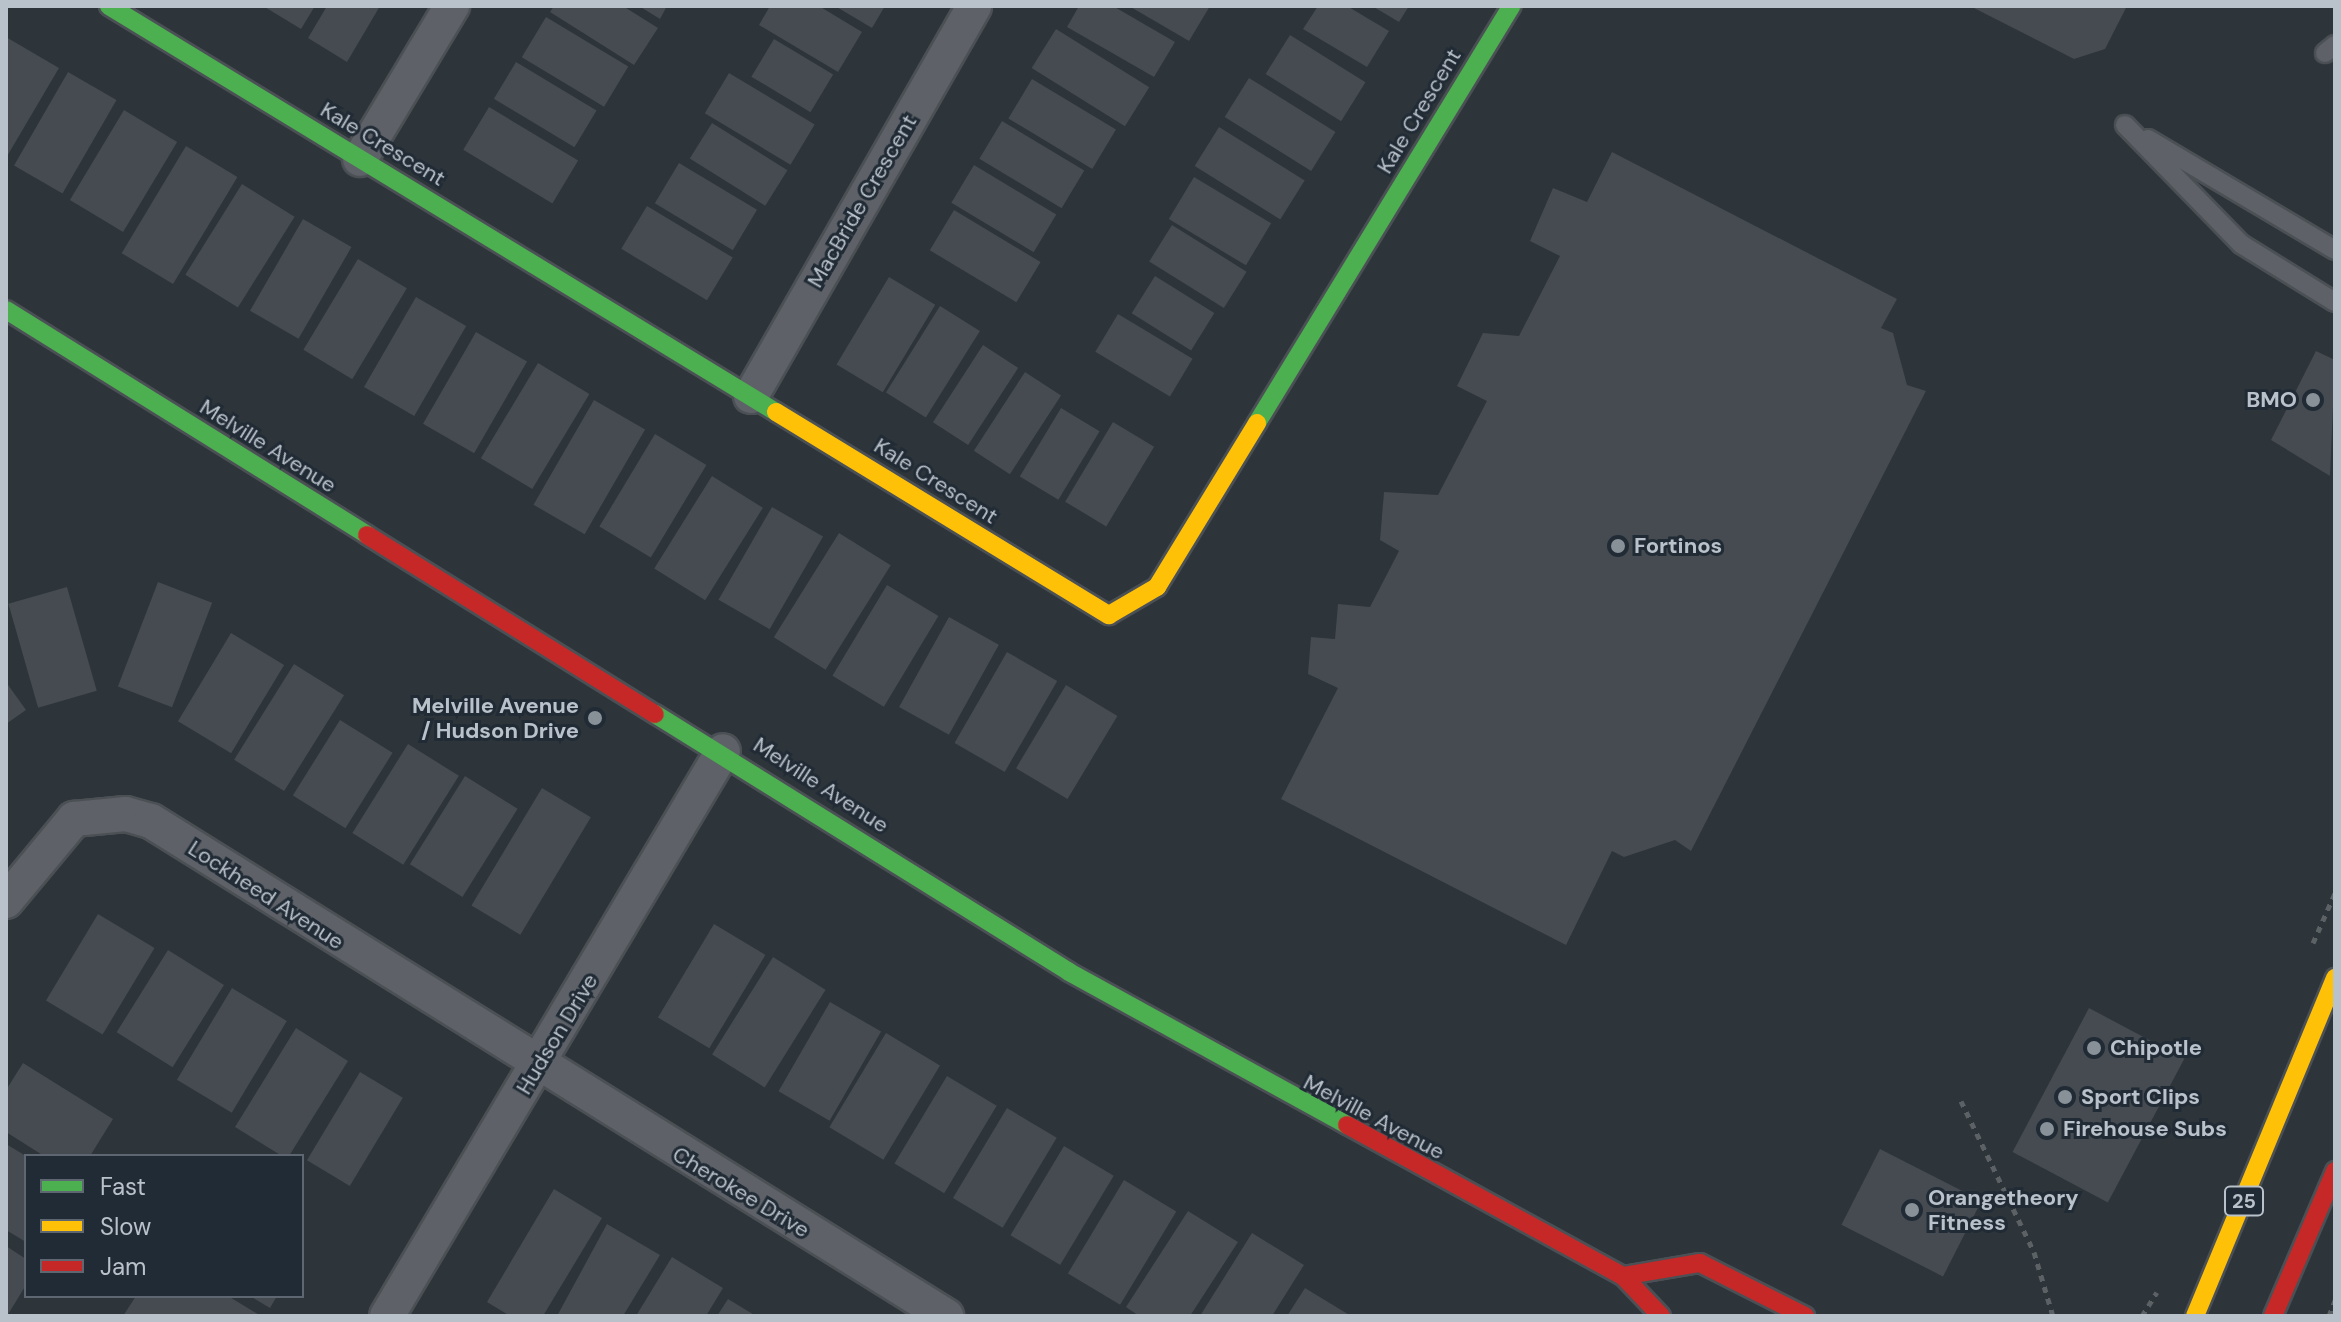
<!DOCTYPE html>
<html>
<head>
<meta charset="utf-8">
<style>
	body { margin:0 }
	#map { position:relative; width:2341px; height:1322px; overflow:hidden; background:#2d343a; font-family:"DM Sans",sans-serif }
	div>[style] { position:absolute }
	.building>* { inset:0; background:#454b50; transform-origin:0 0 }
	.path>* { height:5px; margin-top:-2.5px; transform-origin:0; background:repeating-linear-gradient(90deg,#5b6165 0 6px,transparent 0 12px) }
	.roads { filter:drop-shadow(2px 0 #4b5055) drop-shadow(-2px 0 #4b5055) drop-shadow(0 2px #4b5055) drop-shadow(0 -2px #4b5055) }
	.lane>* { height:18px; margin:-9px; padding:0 9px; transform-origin:9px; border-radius:9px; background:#5e6268 }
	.street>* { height:34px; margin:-17px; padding:0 17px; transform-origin:17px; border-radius:17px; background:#5e6268 }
	.fast>* { height:18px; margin:-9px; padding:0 9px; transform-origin:9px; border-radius:9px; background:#4caf50 }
	.slow>* { height:18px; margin:-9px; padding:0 9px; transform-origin:9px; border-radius:9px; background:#ffc107 }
	.jam>* { height:18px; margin:-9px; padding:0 9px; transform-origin:9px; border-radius:9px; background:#c62828 }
	.dots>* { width:22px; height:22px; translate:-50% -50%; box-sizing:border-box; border:4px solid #212b35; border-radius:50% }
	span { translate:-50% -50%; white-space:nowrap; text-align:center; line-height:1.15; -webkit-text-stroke:6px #212b35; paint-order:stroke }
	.shield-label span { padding:2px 6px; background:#212b35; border:2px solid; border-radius:6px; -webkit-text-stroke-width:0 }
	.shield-label { font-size:20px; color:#b9c1ca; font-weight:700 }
	.street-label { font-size:22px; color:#b9c1ca }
	.poi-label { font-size:22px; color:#b9c1ca; font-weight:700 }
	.right { translate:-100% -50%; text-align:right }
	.left { translate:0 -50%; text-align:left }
	.frame { position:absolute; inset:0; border:8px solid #b9c1ca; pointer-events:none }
	.legend { position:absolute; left:24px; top:1154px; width:280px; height:144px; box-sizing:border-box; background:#212b35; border:2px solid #5e6771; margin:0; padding:10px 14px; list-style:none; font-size:24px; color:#b9c1ca }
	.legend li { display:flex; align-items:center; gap:16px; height:40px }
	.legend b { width:40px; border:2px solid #5e6771 }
</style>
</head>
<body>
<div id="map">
	<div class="building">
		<div style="clip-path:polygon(263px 6px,315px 6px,301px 29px)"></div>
		<div style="clip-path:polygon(327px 6px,380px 6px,347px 62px,308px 38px)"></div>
		<div style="clip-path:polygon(554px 6px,623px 6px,658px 28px,634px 65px,550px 12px)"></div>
		<div style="clip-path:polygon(639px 6px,667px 6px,660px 19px)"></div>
		<div style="clip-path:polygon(770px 6px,819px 6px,862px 32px,838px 72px,759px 25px)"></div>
		<div style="clip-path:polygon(835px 6px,885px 6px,872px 28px)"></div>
		<div style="clip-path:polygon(1079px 6px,1113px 6px,1175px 42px,1154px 77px,1067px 27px)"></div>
		<div style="clip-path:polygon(1129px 6px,1210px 6px,1189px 41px)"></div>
		<div style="clip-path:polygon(1318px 6px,1347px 6px,1389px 31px,1367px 67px,1303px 29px)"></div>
		<div style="clip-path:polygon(1372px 6px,1409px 6px,1399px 22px)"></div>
		<div style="clip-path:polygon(1970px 6px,2127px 6px,2105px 49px,2074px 59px)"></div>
		<div style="left:546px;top:17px;width:96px;height:47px;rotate:31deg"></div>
		<div style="left:1056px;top:29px;width:110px;height:46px;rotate:32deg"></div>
		<div style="left:1290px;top:35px;width:89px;height:46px;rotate:32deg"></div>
		<div style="clip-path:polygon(6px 37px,59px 68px,6px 158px)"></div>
		<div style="left:774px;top:39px;width:69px;height:44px;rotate:31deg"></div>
		<div style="left:516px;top:62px;width:94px;height:43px;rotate:31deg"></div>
		<div style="left:68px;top:72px;width:56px;height:108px;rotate:30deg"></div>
		<div style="left:729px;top:73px;width:100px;height:47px;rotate:31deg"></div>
		<div style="left:1249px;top:78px;width:102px;height:46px;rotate:32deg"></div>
		<div style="left:1032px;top:79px;width:98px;height:46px;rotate:31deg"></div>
		<div style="left:489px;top:107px;width:104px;height:50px;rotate:31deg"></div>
		<div style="left:124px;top:110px;width:62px;height:105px;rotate:31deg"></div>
		<div style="left:1002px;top:121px;width:96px;height:44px;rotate:31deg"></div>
		<div style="left:712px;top:123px;width:89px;height:42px;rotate:32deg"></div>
		<div style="left:1219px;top:127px;width:101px;height:46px;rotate:32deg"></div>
		<div style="left:186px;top:146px;width:60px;height:125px;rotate:31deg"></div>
		<div style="clip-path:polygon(1612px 152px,1897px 299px,1881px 328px,1893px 333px,1907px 385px,1926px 391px,1691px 851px,1675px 840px,1624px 857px,1612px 851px,1566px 945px,1281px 799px,1338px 688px,1308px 674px,1311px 637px,1335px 639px,1338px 604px,1370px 607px,1399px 551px,1380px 540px,1384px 492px,1438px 495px,1487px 401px,1457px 386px,1483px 333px,1519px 336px,1560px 256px,1530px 241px,1553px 188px,1587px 202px)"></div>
		<div style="left:679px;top:163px;width:91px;height:47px;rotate:31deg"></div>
		<div style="left:974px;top:165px;width:96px;height:44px;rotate:31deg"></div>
		<div style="left:1194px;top:177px;width:90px;height:49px;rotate:31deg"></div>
		<div style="left:242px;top:184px;width:62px;height:107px;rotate:32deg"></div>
		<div style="left:647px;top:206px;width:100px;height:50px;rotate:31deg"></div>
		<div style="left:954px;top:210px;width:101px;height:47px;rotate:31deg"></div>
		<div style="left:303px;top:219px;width:56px;height:106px;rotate:30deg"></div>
		<div style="left:1172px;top:225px;width:88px;height:43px;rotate:32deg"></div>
		<div style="left:358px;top:259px;width:57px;height:106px;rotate:31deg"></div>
		<div style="left:1155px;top:276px;width:70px;height:44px;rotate:32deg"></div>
		<div style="left:889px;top:277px;width:54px;height:102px;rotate:31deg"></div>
		<div style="left:416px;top:297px;width:58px;height:104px;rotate:30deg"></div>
		<div style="left:940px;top:306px;width:47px;height:102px;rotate:32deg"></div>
		<div style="left:1118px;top:314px;width:87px;height:44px;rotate:31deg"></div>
		<div style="left:476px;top:332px;width:59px;height:106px;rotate:30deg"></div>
		<div style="left:983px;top:345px;width:42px;height:92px;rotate:33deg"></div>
		<div style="clip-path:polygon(2316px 351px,2335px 360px,2330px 476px,2271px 440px)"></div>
		<div style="left:538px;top:363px;width:60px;height:111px;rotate:31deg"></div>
		<div style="left:1025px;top:372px;width:43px;height:94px;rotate:33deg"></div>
		<div style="left:594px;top:400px;width:59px;height:121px;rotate:30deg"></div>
		<div style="left:1061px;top:408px;width:45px;height:80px;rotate:31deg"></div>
		<div style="left:1113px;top:422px;width:48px;height:93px;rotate:31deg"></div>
		<div style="left:655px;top:434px;width:60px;height:108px;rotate:31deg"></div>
		<div style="left:712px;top:476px;width:60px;height:109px;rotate:32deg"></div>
		<div style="left:772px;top:507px;width:59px;height:107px;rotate:30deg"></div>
		<div style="left:839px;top:533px;width:61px;height:123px;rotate:32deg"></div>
		<div style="left:158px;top:582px;width:58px;height:112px;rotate:21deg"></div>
		<div style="left:887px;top:585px;width:60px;height:106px;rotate:31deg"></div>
		<div style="left:67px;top:587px;width:108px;height:61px;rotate:74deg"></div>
		<div style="left:949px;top:617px;width:57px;height:103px;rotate:29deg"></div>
		<div style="left:231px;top:633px;width:62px;height:103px;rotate:31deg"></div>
		<div style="left:1007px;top:652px;width:58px;height:105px;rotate:30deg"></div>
		<div style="left:294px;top:664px;width:59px;height:113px;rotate:32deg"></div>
		<div style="clip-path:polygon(6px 682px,26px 710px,6px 724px)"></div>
		<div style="left:1066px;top:685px;width:60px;height:97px;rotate:31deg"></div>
		<div style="left:340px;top:720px;width:62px;height:89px;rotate:32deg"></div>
		<div style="left:408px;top:744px;width:60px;height:105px;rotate:32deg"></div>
		<div style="left:465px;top:776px;width:62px;height:104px;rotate:32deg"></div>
		<div style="left:542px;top:788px;width:57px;height:137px;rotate:31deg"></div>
		<div style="left:98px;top:914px;width:66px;height:101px;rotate:31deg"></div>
		<div style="left:714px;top:924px;width:60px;height:109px;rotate:31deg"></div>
		<div style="left:168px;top:950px;width:66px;height:97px;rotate:32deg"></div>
		<div style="left:773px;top:957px;width:62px;height:115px;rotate:32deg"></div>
		<div style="left:232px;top:988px;width:64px;height:107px;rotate:31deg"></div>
		<div style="left:830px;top:1002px;width:59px;height:103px;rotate:30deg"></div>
		<div style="left:2089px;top:1008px;width:108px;height:163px;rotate:28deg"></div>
		<div style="clip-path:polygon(296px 1028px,348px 1061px,289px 1156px,282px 1156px,235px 1127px)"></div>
		<div style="left:886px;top:1033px;width:63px;height:110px;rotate:31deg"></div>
		<div style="clip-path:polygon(23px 1063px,113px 1119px,90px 1156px,44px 1156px,6px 1132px,6px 1090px)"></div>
		<div style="left:360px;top:1072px;width:50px;height:103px;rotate:31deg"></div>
		<div style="left:947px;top:1076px;width:58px;height:102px;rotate:31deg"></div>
		<div style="left:1007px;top:1108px;width:58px;height:105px;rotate:31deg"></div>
		<div style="clip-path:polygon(6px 1144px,26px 1156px,26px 1242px,6px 1230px)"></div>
		<div style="left:1064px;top:1146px;width:58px;height:104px;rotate:31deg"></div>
		<div style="left:1880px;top:1149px;width:114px;height:85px;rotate:27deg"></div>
		<div style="left:1124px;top:1180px;width:61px;height:109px;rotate:31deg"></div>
		<div style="clip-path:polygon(554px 1189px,602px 1218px,543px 1316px,510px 1316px,487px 1302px)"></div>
		<div style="clip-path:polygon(1188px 1211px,1238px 1242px,1190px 1316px,1139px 1316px,1126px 1307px)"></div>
		<div style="clip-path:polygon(607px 1224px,660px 1255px,623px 1316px,557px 1316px)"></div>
		<div style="clip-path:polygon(1252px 1233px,1304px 1265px,1272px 1316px,1200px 1316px)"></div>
		<div style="clip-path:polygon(6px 1246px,26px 1259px,26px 1285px,7px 1316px)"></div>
		<div style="clip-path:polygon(672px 1257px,723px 1288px,706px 1316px,636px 1316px)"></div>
		<div style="clip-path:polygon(1305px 1288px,1351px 1316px,1287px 1316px)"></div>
		<div style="clip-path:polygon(136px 1296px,228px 1296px,261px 1316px,123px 1316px)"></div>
		<div style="clip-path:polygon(250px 1296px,277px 1296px,270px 1308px)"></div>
		<div style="clip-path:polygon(728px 1299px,756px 1316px,717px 1316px)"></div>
	</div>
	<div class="path">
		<div style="left:2313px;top:943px;width:55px;rotate:-66.3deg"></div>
		<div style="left:1961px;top:1101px;width:168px;rotate:64.2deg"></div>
		<div style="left:2034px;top:1252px;width:67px;rotate:73.5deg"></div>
		<div style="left:2142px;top:1316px;width:28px;rotate:-58deg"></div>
		<div style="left:2329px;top:1316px;width:17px;rotate:-69deg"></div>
	</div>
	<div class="roads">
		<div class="lane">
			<div style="left:2325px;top:53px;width:13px;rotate:-39deg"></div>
			<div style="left:2125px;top:125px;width:166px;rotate:45.7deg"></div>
			<div style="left:2241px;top:244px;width:110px;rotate:31.7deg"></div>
			<div style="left:2148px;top:139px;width:217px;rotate:30.7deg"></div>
		</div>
		<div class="street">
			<div style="left:360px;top:159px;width:179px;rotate:-59deg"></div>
			<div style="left:751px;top:396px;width:449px;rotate:-60.2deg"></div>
			<div style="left:6px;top:901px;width:107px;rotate:-50.3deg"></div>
			<div style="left:74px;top:819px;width:52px;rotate:-5.5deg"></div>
			<div style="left:126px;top:814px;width:26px;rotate:16deg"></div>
			<div style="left:151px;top:821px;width:937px;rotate:31.91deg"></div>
			<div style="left:387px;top:1316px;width:657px;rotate:-59.26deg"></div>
		</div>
		<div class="fast">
			<div style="left:109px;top:6px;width:781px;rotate:31.33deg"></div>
			<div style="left:6px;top:310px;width:425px;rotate:31.9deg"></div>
			<div style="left:1257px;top:423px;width:489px;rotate:-58.6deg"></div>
			<div style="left:655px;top:714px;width:488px;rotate:31.9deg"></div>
			<div style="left:1069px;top:972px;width:317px;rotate:28.8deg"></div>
		</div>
		<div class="slow">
			<div style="left:776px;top:412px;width:390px;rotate:31.4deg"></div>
			<div style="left:1109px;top:615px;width:56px;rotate:-30.3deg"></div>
			<div style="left:1157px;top:587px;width:192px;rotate:-58.6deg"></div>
			<div style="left:2195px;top:1316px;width:366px;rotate:-67.5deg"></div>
		</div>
		<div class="jam">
			<div style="left:367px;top:535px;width:339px;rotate:31.9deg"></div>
			<div style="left:1347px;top:1125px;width:315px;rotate:28.7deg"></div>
			<div style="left:1623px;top:1276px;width:55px;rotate:46.5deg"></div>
			<div style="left:1623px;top:1276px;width:78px;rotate:-9.6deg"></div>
			<div style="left:1700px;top:1263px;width:118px;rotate:26.8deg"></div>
			<div style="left:2273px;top:1316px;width:158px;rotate:-66.8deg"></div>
		</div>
	</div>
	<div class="dots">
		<div style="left:2313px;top:400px;background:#889098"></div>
		<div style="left:1618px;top:546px;background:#889098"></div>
		<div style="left:595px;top:718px;background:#889098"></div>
		<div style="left:2094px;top:1048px;background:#889098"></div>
		<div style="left:2065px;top:1097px;background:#889098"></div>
		<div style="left:2047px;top:1129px;background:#889098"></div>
		<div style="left:1912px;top:1210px;background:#889098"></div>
	</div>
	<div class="shield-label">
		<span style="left:2244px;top:1201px">25</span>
	</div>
	<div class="street-label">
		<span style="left:1419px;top:111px;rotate:-59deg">Kale Crescent</span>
		<span style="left:383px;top:144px;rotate:31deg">Kale Crescent</span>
		<span style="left:862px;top:201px;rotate:-60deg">MacBride Crescent</span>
		<span style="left:268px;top:446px;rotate:32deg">Melville Avenue</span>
		<span style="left:936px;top:481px;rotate:32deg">Kale Crescent</span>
		<span style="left:821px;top:785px;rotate:33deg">Melville Avenue</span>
		<span style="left:266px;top:895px;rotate:33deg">Lockheed Avenue</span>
		<span style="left:557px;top:1034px;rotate:-59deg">Hudson Drive</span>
		<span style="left:1374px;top:1117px;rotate:28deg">Melville Avenue</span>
		<span style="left:741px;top:1192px;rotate:31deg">Cherokee Drive</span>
	</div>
	<div class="poi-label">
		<span class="right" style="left:2297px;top:400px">BMO</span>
		<span class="left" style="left:1634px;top:546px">Fortinos</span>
		<span class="right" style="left:579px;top:718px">Melville Avenue<br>/ Hudson Drive</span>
		<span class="left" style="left:2110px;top:1048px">Chipotle</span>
		<span class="left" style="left:2081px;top:1097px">Sport Clips</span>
		<span class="left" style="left:2063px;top:1129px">Firehouse Subs</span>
		<span class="left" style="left:1928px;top:1210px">Orangetheory<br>Fitness</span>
	</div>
	<div class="frame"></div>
	<ul class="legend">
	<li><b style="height:10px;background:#4caf50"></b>Fast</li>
	<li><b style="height:10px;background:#ffc107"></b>Slow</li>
	<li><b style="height:10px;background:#c62828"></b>Jam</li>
	</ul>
</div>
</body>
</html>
